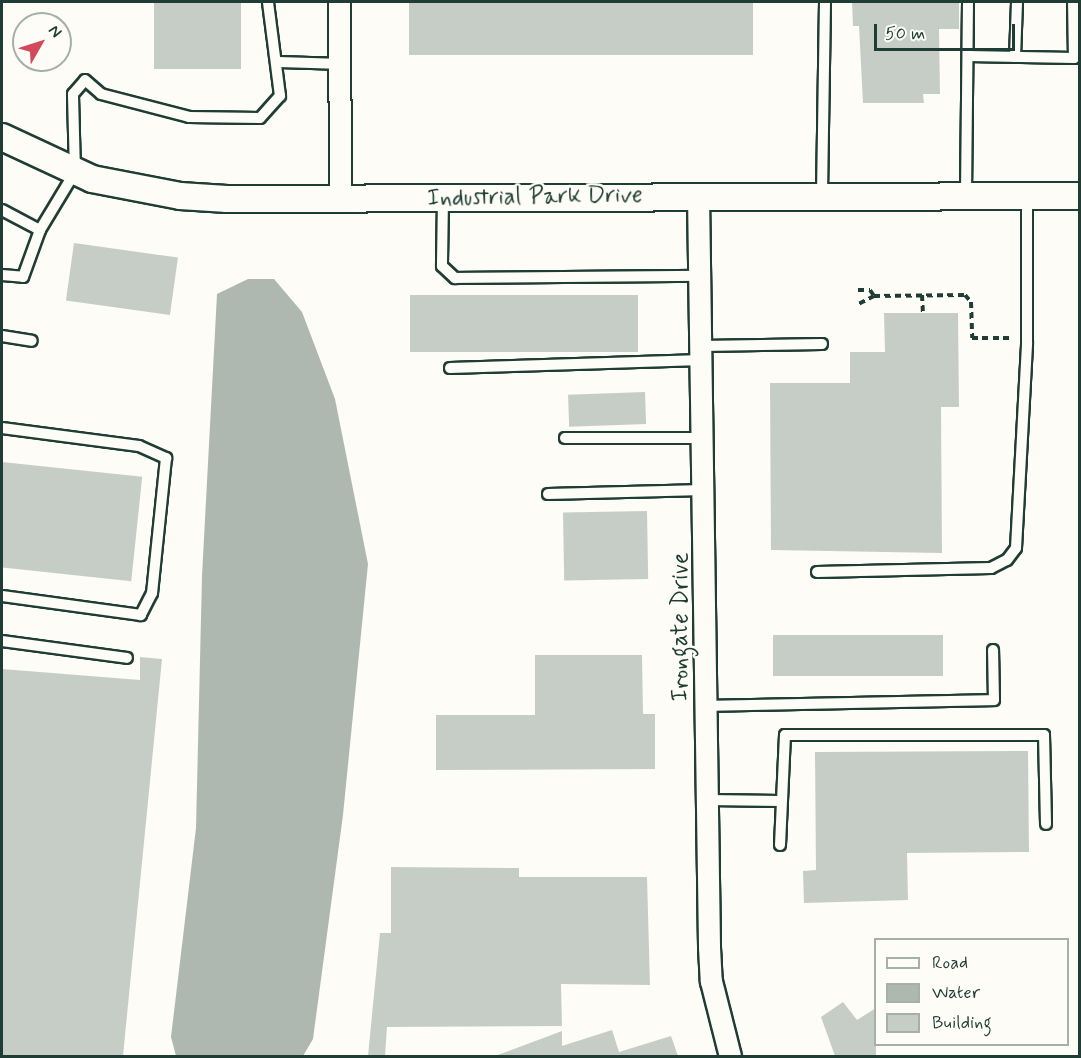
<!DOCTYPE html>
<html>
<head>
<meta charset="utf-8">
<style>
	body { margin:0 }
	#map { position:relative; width:1081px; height:1058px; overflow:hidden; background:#fdfcf7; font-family:Mynerve,sans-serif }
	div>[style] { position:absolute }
	.water>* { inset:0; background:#aeb8b1 }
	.building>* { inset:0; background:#c6cdc7; transform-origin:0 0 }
	.path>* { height:4px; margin-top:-2px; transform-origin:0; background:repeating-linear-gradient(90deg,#1f3d34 0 6px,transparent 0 10.5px) }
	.roads { filter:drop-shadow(2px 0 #1f3d34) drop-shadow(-2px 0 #1f3d34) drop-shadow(0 2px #1f3d34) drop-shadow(0 -2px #1f3d34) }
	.service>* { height:10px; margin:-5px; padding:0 5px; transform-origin:5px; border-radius:5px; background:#fdfcf7 }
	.minor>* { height:21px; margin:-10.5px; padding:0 10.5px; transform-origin:10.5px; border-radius:10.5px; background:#fdfcf7 }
	.tertiary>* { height:26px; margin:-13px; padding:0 13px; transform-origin:13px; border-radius:13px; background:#fdfcf7 }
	span { translate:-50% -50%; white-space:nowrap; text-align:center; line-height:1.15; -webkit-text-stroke:5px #fdfcf7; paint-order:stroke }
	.street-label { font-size:24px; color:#1f3d34 }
	.frame { position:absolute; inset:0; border:3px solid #1f3d34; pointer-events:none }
	.legend { position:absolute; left:874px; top:938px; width:195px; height:108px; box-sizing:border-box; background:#fdfcf7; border:2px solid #a4b0a9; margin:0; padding:8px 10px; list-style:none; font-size:18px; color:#1f3d34 }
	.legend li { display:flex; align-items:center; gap:12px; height:30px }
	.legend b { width:30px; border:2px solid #a4b0a9 }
	.north { position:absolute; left:12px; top:12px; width:60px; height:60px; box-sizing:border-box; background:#fdfcf7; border:2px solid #a4b0a9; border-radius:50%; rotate:51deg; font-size:16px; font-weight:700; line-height:24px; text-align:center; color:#1f3d34 }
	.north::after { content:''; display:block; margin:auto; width:21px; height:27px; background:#d1495b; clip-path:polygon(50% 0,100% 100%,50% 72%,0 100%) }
	.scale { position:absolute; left:874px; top:24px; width:141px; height:27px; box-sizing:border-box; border:3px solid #1f3d34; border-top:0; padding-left:8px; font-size:18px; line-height:21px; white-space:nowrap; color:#1f3d34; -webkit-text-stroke:4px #fdfcf7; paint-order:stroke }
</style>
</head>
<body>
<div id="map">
	<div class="water">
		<div style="clip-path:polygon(248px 279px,274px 279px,302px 312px,335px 399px,368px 564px,343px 815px,313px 1039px,303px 1056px,176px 1056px,171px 1037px,196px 828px,202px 576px,217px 294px)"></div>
	</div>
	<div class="building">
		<div style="left:154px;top:2px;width:87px;height:67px"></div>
		<div style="left:409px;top:2px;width:344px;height:53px"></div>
		<div style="clip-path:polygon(852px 2px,959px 2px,959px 29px,939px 29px,940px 94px,923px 94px,924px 103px,863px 103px,859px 26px,853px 26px)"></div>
		<div style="left:74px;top:243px;width:105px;height:58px;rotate:8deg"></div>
		<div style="left:410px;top:295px;width:228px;height:57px"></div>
		<div style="clip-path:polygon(884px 313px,958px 313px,959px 407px,941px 407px,942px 553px,771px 550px,770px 383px,850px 383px,850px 352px,885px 352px)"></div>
		<div style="left:645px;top:392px;width:32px;height:77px;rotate:88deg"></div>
		<div style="left:2px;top:462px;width:141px;height:105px;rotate:6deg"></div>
		<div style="left:647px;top:511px;width:68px;height:84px;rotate:89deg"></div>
		<div style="left:943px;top:635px;width:41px;height:170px;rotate:90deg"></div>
		<div style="clip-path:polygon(535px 655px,642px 655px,643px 714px,655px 714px,655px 769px,436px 770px,436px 715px,535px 715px)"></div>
		<div style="clip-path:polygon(140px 657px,162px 659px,123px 1056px,2px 1056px,2px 669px,140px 680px)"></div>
		<div style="clip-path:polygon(1028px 751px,1029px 852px,907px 853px,908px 900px,804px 903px,803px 871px,816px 870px,815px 752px)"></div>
		<div style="clip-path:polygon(391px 867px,519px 868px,519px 877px,647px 877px,650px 985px,561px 984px,562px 1026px,387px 1027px,385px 1056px,368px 1056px,380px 933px,391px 933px)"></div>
		<div style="clip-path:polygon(843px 1002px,857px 1020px,876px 1008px,876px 1056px,835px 1056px,821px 1017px)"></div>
		<div style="clip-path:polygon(612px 1030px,619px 1052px,671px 1036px,678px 1056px,495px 1056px,562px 1031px,562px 1046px)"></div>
	</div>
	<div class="path">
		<div style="left:858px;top:290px;width:12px"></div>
		<div style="left:870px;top:290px;width:7px;rotate:56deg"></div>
		<div style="left:874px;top:296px;width:18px;rotate:153deg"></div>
		<div style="left:922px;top:295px;width:18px;rotate:87deg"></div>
		<div style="left:874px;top:296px;width:91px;rotate:-0.6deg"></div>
		<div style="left:965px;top:295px;width:9px;rotate:49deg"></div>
		<div style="left:971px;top:302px;width:36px;rotate:88deg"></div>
		<div style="left:972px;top:338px;width:40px"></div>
	</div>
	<div class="roads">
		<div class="service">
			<div style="left:968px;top:56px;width:106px;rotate:1.1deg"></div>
			<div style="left:1074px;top:58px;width:56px;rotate:-91deg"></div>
			<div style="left:1015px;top:57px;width:55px;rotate:-87.9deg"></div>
			<div style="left:276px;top:62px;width:62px;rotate:1.8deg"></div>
			<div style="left:822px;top:194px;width:192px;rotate:-89.1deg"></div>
			<div style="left:966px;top:194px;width:192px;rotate:-89.4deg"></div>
			<div style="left:443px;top:199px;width:67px;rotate:90.9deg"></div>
			<div style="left:442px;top:266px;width:18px;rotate:43deg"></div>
			<div style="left:455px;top:278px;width:245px;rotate:-0.5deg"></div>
			<div style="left:2px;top:210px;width:43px;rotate:27.8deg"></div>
			<div style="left:2px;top:275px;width:21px;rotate:5deg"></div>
			<div style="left:23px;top:277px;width:50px;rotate:-70.1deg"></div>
			<div style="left:40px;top:230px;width:68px;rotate:-58.9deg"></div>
			<div style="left:75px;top:172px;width:78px;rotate:-91.5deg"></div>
			<div style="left:73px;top:94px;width:18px;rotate:-49deg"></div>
			<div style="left:85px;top:80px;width:21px;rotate:41deg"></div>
			<div style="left:101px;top:94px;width:91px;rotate:14.6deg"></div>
			<div style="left:189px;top:117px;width:71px;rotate:0.8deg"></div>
			<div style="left:260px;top:118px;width:30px;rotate:-48deg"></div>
			<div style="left:280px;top:96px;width:95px;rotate:-97.3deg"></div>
			<div style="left:2px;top:336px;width:30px;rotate:9deg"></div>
			<div style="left:702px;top:346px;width:120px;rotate:-1deg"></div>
			<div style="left:450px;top:368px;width:252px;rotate:-1.8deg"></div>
			<div style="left:2px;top:428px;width:138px;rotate:7.5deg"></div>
			<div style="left:139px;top:446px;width:30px;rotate:24deg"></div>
			<div style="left:166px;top:458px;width:136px;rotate:95.9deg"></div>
			<div style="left:152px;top:593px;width:25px;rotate:117deg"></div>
			<div style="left:141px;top:615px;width:140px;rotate:-172.2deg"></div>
			<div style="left:565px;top:438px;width:139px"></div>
			<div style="left:548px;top:494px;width:156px;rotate:-1.5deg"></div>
			<div style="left:817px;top:572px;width:174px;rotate:-1.3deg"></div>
			<div style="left:991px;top:568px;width:18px;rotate:-27deg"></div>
			<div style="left:1007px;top:560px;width:15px;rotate:-53deg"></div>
			<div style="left:1016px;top:548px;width:206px;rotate:-86.9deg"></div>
			<div style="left:1027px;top:342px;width:148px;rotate:-90deg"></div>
			<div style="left:2px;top:641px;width:126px;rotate:7.7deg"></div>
			<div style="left:707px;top:706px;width:287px;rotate:-1.2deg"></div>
			<div style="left:994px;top:700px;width:50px;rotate:-91.1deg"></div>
			<div style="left:708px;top:800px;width:72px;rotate:0.8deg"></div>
			<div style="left:780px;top:845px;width:110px;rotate:-87.4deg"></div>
			<div style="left:785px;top:735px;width:259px"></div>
			<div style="left:1044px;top:735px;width:89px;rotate:88.7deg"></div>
		</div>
		<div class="minor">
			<div style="left:339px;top:2px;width:198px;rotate:89.7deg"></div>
			<div style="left:698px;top:195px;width:752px;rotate:89.16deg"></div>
			<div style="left:709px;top:947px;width:34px;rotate:87deg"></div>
			<div style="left:711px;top:981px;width:77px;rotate:75.8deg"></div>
		</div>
		<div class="tertiary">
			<div style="left:2px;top:137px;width:99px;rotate:25deg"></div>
			<div style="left:92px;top:179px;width:90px;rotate:10.9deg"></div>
			<div style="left:180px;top:196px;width:47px;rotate:3.7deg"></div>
			<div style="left:227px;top:199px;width:853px;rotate:-0.2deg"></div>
		</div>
	</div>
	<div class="street-label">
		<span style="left:535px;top:197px;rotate:-1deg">Industrial Park Drive</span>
		<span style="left:681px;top:627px;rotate:-90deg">Irongate Drive</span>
	</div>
	<div class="frame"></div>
	<ul class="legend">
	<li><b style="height:8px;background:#fdfcf7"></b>Road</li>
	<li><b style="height:16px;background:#aeb8b1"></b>Water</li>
	<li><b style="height:16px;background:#c6cdc7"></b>Building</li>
	</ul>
	<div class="north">N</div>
	<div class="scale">50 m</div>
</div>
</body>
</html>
